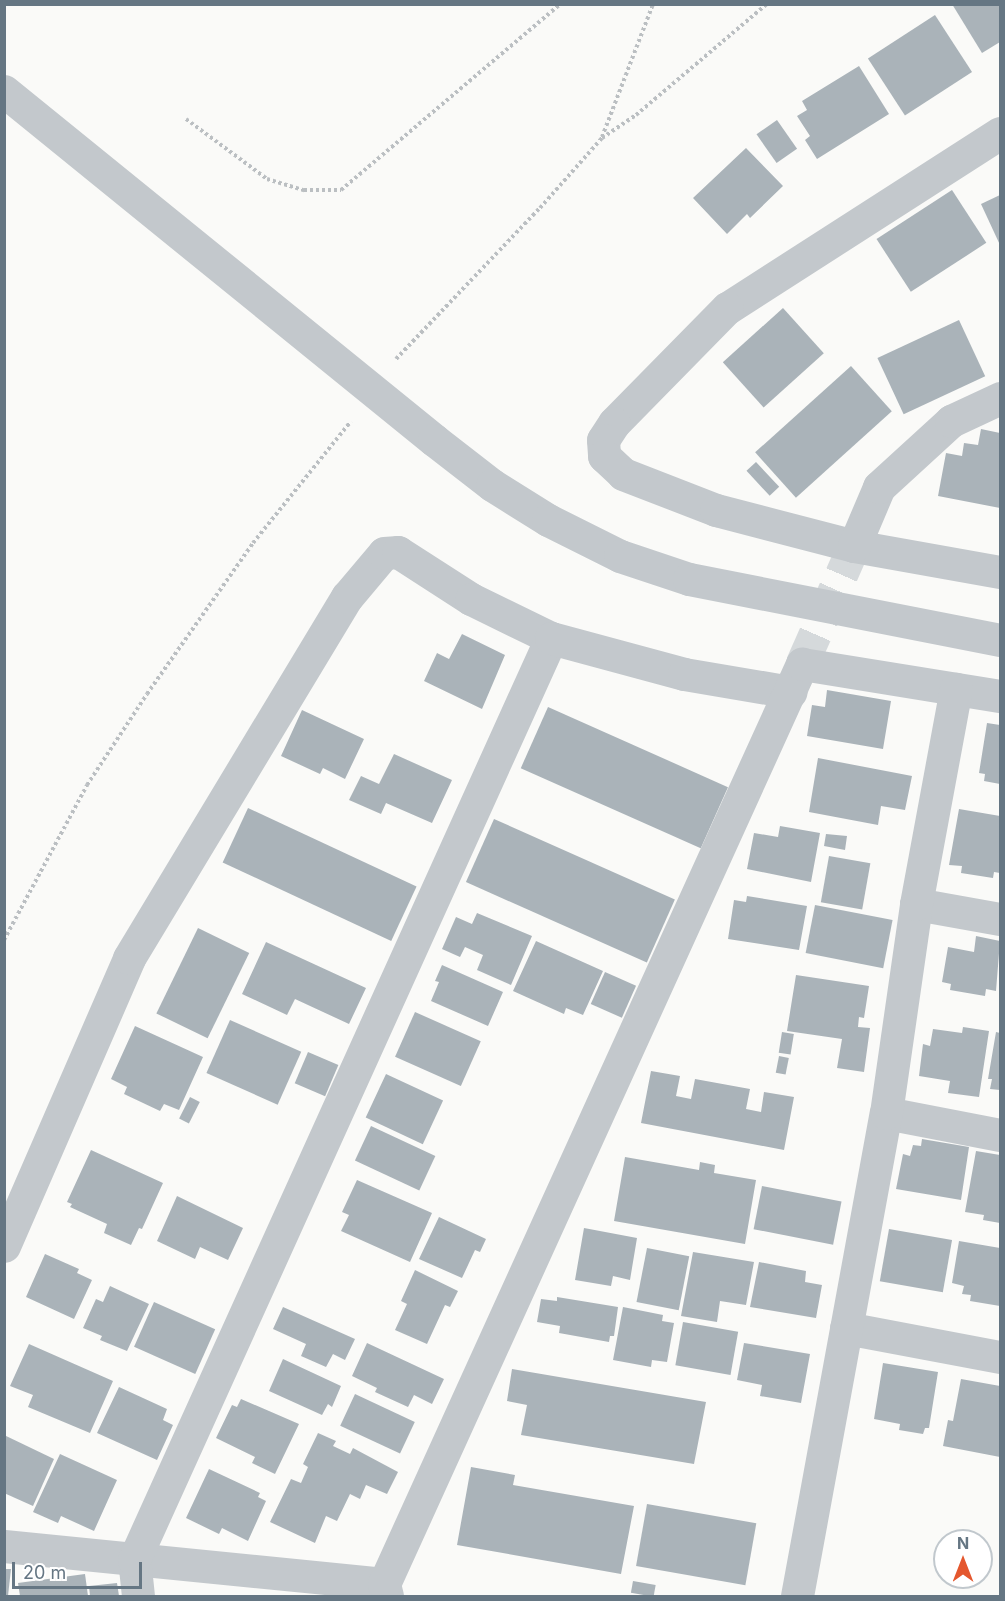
<!DOCTYPE html>
<html>
<head>
<meta charset="utf-8">
<style>
	body { margin:0 }
	#map { position:relative; width:1005px; height:1601px; overflow:hidden; background:#fafaf8; font-family:Inter,sans-serif }
	div>[style] { position:absolute }
	.building>* { inset:0; background:#aab3b9; transform-origin:0 0 }
	.minor-tunnel>* { height:33px; margin-top:-16.5px; transform-origin:0; background:repeating-linear-gradient(90deg,#d5d9db 0 33px,transparent 0 49px) }
	.path>* { height:4px; margin-top:-2px; transform-origin:0; background:repeating-linear-gradient(90deg,#bbbfc2 0 3px,transparent 0 6px) }
	.minor>* { height:33px; margin:-16.5px; padding:0 16.5px; transform-origin:16.5px; border-radius:16.5px; background:#c3c8cc }
	.tertiary>* { height:33px; margin:-16.5px; padding:0 16.5px; transform-origin:16.5px; border-radius:16.5px; background:#c3c8cc }
	span { translate:-50% -50%; white-space:nowrap; text-align:center; line-height:1.15; -webkit-text-stroke:6px #fff; paint-order:stroke }
	.frame { position:absolute; inset:0; border:6px solid #657683; pointer-events:none }
	.north { position:absolute; left:933px; top:1529px; width:60px; height:60px; box-sizing:border-box; background:#fff; border:2px solid #c1c8cd; border-radius:50%; rotate:0deg; font-size:16px; font-weight:700; line-height:24px; text-align:center; color:#657683 }
	.north::after { content:''; display:block; margin:auto; width:21px; height:27px; background:#e4572e; clip-path:polygon(50% 0,100% 100%,50% 72%,0 100%) }
	.scale { position:absolute; left:12px; top:1562px; width:130px; height:27px; box-sizing:border-box; border:3px solid #657683; border-top:0; padding-left:8px; font-size:18px; line-height:21px; white-space:nowrap; color:#657683; -webkit-text-stroke:4px #fff; paint-order:stroke }
</style>
</head>
<body>
<div id="map">
	<div class="building">
		<div style="clip-path:polygon(952px 4px,1000px 4px,1000px 42px,982px 53px)"></div>
		<div style="left:935px;top:15px;width:68px;height:80px;rotate:57deg"></div>
		<div style="clip-path:polygon(859px 66px,889px 114px,817px 159px,805px 140px,810px 136px,797px 116px,807px 110px,802px 101px)"></div>
		<div style="left:777px;top:120px;width:35px;height:25px;rotate:55deg"></div>
		<div style="clip-path:polygon(746px 148px,783px 186px,750px 218px,747px 214px,727px 234px,693px 198px)"></div>
		<div style="left:952px;top:190px;width:63px;height:90px;rotate:57deg"></div>
		<div style="clip-path:polygon(1000px 195px,1000px 245px,981px 204px)"></div>
		<div style="left:783px;top:308px;width:61px;height:81px;rotate:48deg"></div>
		<div style="left:959px;top:320px;width:62px;height:90px;rotate:65deg"></div>
		<div style="left:851px;top:366px;width:61px;height:129px;rotate:48deg"></div>
		<div style="clip-path:polygon(981px 429px,1000px 433px,1000px 508px,938px 496px,946px 453px,962px 456px,964px 443px,978px 445px)"></div>
		<div style="left:756px;top:462px;width:34px;height:13px;rotate:47deg"></div>
		<div style="clip-path:polygon(462px 634px,505px 655px,482px 709px,424px 681px,437px 653px,449px 659px)"></div>
		<div style="clip-path:polygon(827px 690px,891px 701px,883px 749px,807px 736px,812px 705px,825px 707px)"></div>
		<div style="left:548px;top:707px;width:197px;height:67px;rotate:24deg"></div>
		<div style="clip-path:polygon(302px 710px,364px 739px,345px 779px,323px 768px,320px 774px,281px 756px)"></div>
		<div style="clip-path:polygon(987px 723px,1000px 725px,1000px 784px,984px 781px,985px 774px,979px 773px)"></div>
		<div style="clip-path:polygon(394px 754px,452px 780px,432px 823px,386px 803px,381px 814px,349px 800px,361px 776px,379px 784px)"></div>
		<div style="clip-path:polygon(818px 758px,912px 776px,905px 810px,881px 806px,878px 825px,809px 812px)"></div>
		<div style="left:248px;top:808px;width:186px;height:60px;rotate:25deg"></div>
		<div style="clip-path:polygon(959px 809px,1000px 816px,1000px 873px,994px 872px,993px 878px,961px 873px,962px 866px,949px 865px)"></div>
		<div style="left:494px;top:819px;width:198px;height:69px;rotate:24deg"></div>
		<div style="clip-path:polygon(780px 826px,820px 833px,811px 882px,747px 869px,754px 833px,778px 837px)"></div>
		<div style="clip-path:polygon(826px 834px,847px 836px,845px 850px,824px 846px)"></div>
		<div style="left:829px;top:856px;width:42px;height:47px;rotate:10deg"></div>
		<div style="clip-path:polygon(747px 896px,807px 906px,799px 950px,728px 939px,734px 900px,746px 902px)"></div>
		<div style="left:815px;top:905px;width:79px;height:49px;rotate:11deg"></div>
		<div style="clip-path:polygon(477px 913px,532px 936px,511px 985px,477px 970px,483px 955px,465px 947px,460px 957px,442px 949px,456px 917px,472px 924px)"></div>
		<div style="left:198px;top:928px;width:57px;height:95px;rotate:26deg"></div>
		<div style="clip-path:polygon(976px 936px,1000px 941px,996px 991px,986px 989px,985px 996px,950px 990px,951px 984px,942px 982px,948px 947px,974px 952px)"></div>
		<div style="clip-path:polygon(536px 941px,603px 971px,583px 1015px,566px 1008px,564px 1014px,513px 991px)"></div>
		<div style="clip-path:polygon(266px 942px,366px 988px,349px 1024px,295px 999px,287px 1015px,242px 994px)"></div>
		<div style="clip-path:polygon(442px 965px,503px 992px,488px 1026px,431px 1001px,439px 982px,435px 981px)"></div>
		<div style="left:605px;top:972px;width:34px;height:35px;rotate:24deg"></div>
		<div style="clip-path:polygon(796px 975px,869px 986px,864px 1018px,859px 1017px,858px 1027px,870px 1028px,864px 1072px,837px 1068px,842px 1039px,787px 1031px)"></div>
		<div style="left:415px;top:1012px;width:72px;height:49px;rotate:24deg"></div>
		<div style="left:230px;top:1020px;width:78px;height:58px;rotate:24deg"></div>
		<div style="clip-path:polygon(135px 1026px,203px 1057px,179px 1110px,164px 1104px,160px 1111px,124px 1094px,127px 1087px,111px 1079px)"></div>
		<div style="clip-path:polygon(963px 1027px,989px 1031px,979px 1097px,948px 1093px,950px 1081px,919px 1076px,923px 1044px,930px 1046px,933px 1029px,962px 1033px)"></div>
		<div style="left:782px;top:1032px;width:12px;height:21px;rotate:9deg"></div>
		<div style="clip-path:polygon(996px 1032px,1000px 1033px,1000px 1090px,990px 1089px,992px 1079px,988px 1079px)"></div>
		<div style="left:308px;top:1052px;width:33px;height:34px;rotate:23deg"></div>
		<div style="left:779px;top:1056px;width:10px;height:17px;rotate:11deg"></div>
		<div style="clip-path:polygon(651px 1071px,680px 1076px,676px 1096px,691px 1099px,695px 1079px,750px 1089px,746px 1109px,761px 1112px,764px 1092px,794px 1097px,784px 1150px,641px 1123px)"></div>
		<div style="left:386px;top:1074px;width:63px;height:48px;rotate:25deg"></div>
		<div style="left:190px;top:1097px;width:11px;height:24px;rotate:27deg"></div>
		<div style="left:371px;top:1126px;width:71px;height:38px;rotate:25deg"></div>
		<div style="clip-path:polygon(922px 1139px,969px 1147px,961px 1200px,896px 1189px,903px 1154px,910px 1156px,913px 1145px,921px 1146px)"></div>
		<div style="clip-path:polygon(91px 1150px,163px 1183px,142px 1229px,139px 1228px,131px 1245px,104px 1233px,107px 1224px,70px 1207px,72px 1204px,67px 1202px)"></div>
		<div style="clip-path:polygon(976px 1151px,1000px 1155px,1000px 1223px,983px 1220px,984px 1215px,965px 1212px)"></div>
		<div style="clip-path:polygon(625px 1157px,699px 1170px,700px 1162px,715px 1165px,714px 1173px,756px 1180px,745px 1244px,614px 1221px)"></div>
		<div style="clip-path:polygon(357px 1180px,432px 1213px,410px 1262px,341px 1231px,349px 1215px,342px 1212px)"></div>
		<div style="left:762px;top:1186px;width:81px;height:44px;rotate:11deg"></div>
		<div style="clip-path:polygon(177px 1196px,243px 1228px,228px 1260px,200px 1247px,195px 1259px,157px 1241px)"></div>
		<div style="clip-path:polygon(439px 1217px,486px 1239px,480px 1252px,475px 1250px,462px 1278px,419px 1259px)"></div>
		<div style="clip-path:polygon(584px 1228px,637px 1238px,630px 1280px,613px 1276px,611px 1286px,575px 1280px)"></div>
		<div style="left:889px;top:1229px;width:64px;height:53px;rotate:10deg"></div>
		<div style="clip-path:polygon(959px 1241px,1000px 1248px,1000px 1306px,970px 1301px,971px 1295px,962px 1294px,964px 1286px,952px 1283px)"></div>
		<div style="left:647px;top:1248px;width:43px;height:55px;rotate:11deg"></div>
		<div style="clip-path:polygon(693px 1252px,754px 1262px,746px 1305px,720px 1301px,717px 1322px,681px 1316px)"></div>
		<div style="clip-path:polygon(45px 1254px,79px 1269px,77px 1273px,92px 1280px,74px 1319px,26px 1297px)"></div>
		<div style="clip-path:polygon(759px 1262px,806px 1271px,805px 1282px,822px 1285px,816px 1318px,750px 1307px)"></div>
		<div style="clip-path:polygon(415px 1270px,458px 1291px,450px 1307px,445px 1305px,427px 1344px,395px 1330px,407px 1304px,401px 1301px)"></div>
		<div style="clip-path:polygon(110px 1286px,149px 1304px,127px 1351px,100px 1340px,102px 1336px,83px 1328px,96px 1299px,103px 1302px)"></div>
		<div style="clip-path:polygon(557px 1297px,618px 1307px,614px 1336px,610px 1336px,609px 1342px,559px 1333px,560px 1326px,537px 1322px,541px 1299px,557px 1301px)"></div>
		<div style="left:154px;top:1302px;width:67px;height:49px;rotate:24deg"></div>
		<div style="clip-path:polygon(283px 1307px,355px 1339px,345px 1360px,333px 1354px,326px 1367px,301px 1356px,306px 1344px,273px 1329px)"></div>
		<div style="clip-path:polygon(623px 1307px,663px 1315px,662px 1321px,674px 1323px,667px 1362px,652px 1360px,651px 1367px,613px 1360px)"></div>
		<div style="left:683px;top:1322px;width:56px;height:44px;rotate:10deg"></div>
		<div style="clip-path:polygon(367px 1343px,444px 1379px,432px 1404px,414px 1395px,408px 1407px,375px 1392px,377px 1388px,352px 1376px)"></div>
		<div style="clip-path:polygon(744px 1343px,810px 1354px,801px 1403px,760px 1396px,762px 1385px,737px 1380px)"></div>
		<div style="clip-path:polygon(29px 1344px,113px 1381px,90px 1433px,28px 1407px,33px 1395px,10px 1386px)"></div>
		<div style="clip-path:polygon(283px 1359px,341px 1386px,332px 1407px,328px 1404px,322px 1415px,269px 1391px)"></div>
		<div style="clip-path:polygon(883px 1363px,938px 1372px,929px 1428px,925px 1428px,923px 1434px,899px 1430px,900px 1424px,874px 1419px)"></div>
		<div style="clip-path:polygon(512px 1369px,706px 1402px,694px 1464px,521px 1435px,527px 1405px,507px 1401px)"></div>
		<div style="clip-path:polygon(961px 1379px,1000px 1386px,1000px 1457px,943px 1446px,948px 1420px,953px 1421px)"></div>
		<div style="clip-path:polygon(119px 1387px,167px 1409px,163px 1420px,173px 1425px,157px 1460px,97px 1433px)"></div>
		<div style="left:355px;top:1394px;width:66px;height:35px;rotate:25deg"></div>
		<div style="clip-path:polygon(241px 1399px,299px 1424px,275px 1474px,252px 1463px,255px 1457px,216px 1438px,232px 1405px,237px 1407px)"></div>
		<div style="clip-path:polygon(318px 1433px,336px 1441px,333px 1446px,350px 1454px,353px 1448px,398px 1472px,387px 1494px,366px 1485px,360px 1499px,350px 1494px,337px 1521px,326px 1516px,315px 1543px,270px 1522px,291px 1479px,301px 1483px,308px 1467px,303px 1464px)"></div>
		<div style="clip-path:polygon(4px 1435px,54px 1459px,33px 1506px,4px 1493px)"></div>
		<div style="clip-path:polygon(60px 1454px,117px 1480px,94px 1531px,61px 1516px,58px 1523px,33px 1512px)"></div>
		<div style="clip-path:polygon(471px 1467px,515px 1475px,513px 1485px,634px 1506px,621px 1574px,457px 1545px)"></div>
		<div style="clip-path:polygon(209px 1469px,260px 1493px,258px 1497px,266px 1501px,248px 1541px,222px 1528px,219px 1534px,186px 1518px)"></div>
		<div style="left:647px;top:1504px;width:111px;height:63px;rotate:10deg"></div>
		<div style="clip-path:polygon(4px 1569px,11px 1569px,8px 1596px,4px 1596px)"></div>
		<div style="clip-path:polygon(85px 1574px,88px 1596px,20px 1596px,18px 1583px)"></div>
		<div style="left:633px;top:1581px;width:23px;height:12px;rotate:10deg"></div>
		<div style="clip-path:polygon(117px 1583px,119px 1596px,90px 1596px,89px 1586px)"></div>
	</div>
	<div class="minor-tunnel">
		<div style="left:802px;top:664px;width:129px;rotate:-66.2deg"></div>
	</div>
	<div class="path">
		<div style="left:186px;top:119px;width:101px;rotate:36.5deg"></div>
		<div style="left:267px;top:179px;width:39px;rotate:17deg"></div>
		<div style="left:304px;top:190px;width:37px"></div>
		<div style="left:341px;top:190px;width:287px;rotate:-40.3deg"></div>
		<div style="left:602px;top:137px;width:142px;rotate:-69deg"></div>
		<div style="left:396px;top:359px;width:209px;rotate:-46.4deg"></div>
		<div style="left:540px;top:208px;width:94px;rotate:-48.5deg"></div>
		<div style="left:602px;top:138px;width:41px;rotate:-34.1deg"></div>
		<div style="left:636px;top:115px;width:172px;rotate:-40.3deg"></div>
		<div style="left:4px;top:940px;width:176px;rotate:-61.8deg"></div>
		<div style="left:87px;top:785px;width:109px;rotate:-56.6deg"></div>
		<div style="left:147px;top:694px;width:184px;rotate:-54.9deg"></div>
		<div style="left:253px;top:543px;width:156px;rotate:-51.2deg"></div>
	</div>
	<div class="minor">
		<div style="left:1000px;top:133px;width:324px;rotate:147.3deg"></div>
		<div style="left:727px;top:308px;width:161px;rotate:134.5deg"></div>
		<div style="left:614px;top:423px;width:20px;rotate:123deg"></div>
		<div style="left:603px;top:440px;width:16px;rotate:86deg"></div>
		<div style="left:604px;top:456px;width:26px;rotate:43deg"></div>
		<div style="left:623px;top:474px;width:100px;rotate:21.2deg"></div>
		<div style="left:716px;top:510px;width:143px;rotate:14.6deg"></div>
		<div style="left:854px;top:546px;width:148px;rotate:10.1deg"></div>
		<div style="left:854px;top:546px;width:64px;rotate:-67deg"></div>
		<div style="left:879px;top:487px;width:98px;rotate:-42.5deg"></div>
		<div style="left:951px;top:421px;width:54px;rotate:-25.1deg"></div>
		<div style="left:916px;top:904px;width:85px;rotate:10.1deg"></div>
		<div style="left:886px;top:1113px;width:116px;rotate:10.9deg"></div>
		<div style="left:4px;top:1246px;width:314px;rotate:-66.5deg"></div>
		<div style="left:129px;top:958px;width:422px;rotate:-58.9deg"></div>
		<div style="left:347px;top:597px;width:57px;rotate:-49.9deg"></div>
		<div style="left:384px;top:553px;width:14px;rotate:-4deg"></div>
		<div style="left:398px;top:552px;width:87px;rotate:32.8deg"></div>
		<div style="left:471px;top:599px;width:89px;rotate:26deg"></div>
		<div style="left:846px;top:1328px;width:157px;rotate:10.7deg"></div>
		<div style="left:4px;top:1546px;width:382px;rotate:5.7deg"></div>
		<div style="left:138px;top:1596px;width:36px;rotate:-96deg"></div>
		<div style="left:134px;top:1560px;width:1012px;rotate:-65.66deg"></div>
		<div style="left:551px;top:638px;width:138px;rotate:15.1deg"></div>
		<div style="left:684px;top:674px;width:108px;rotate:9.6deg"></div>
		<div style="left:387px;top:1596px;width:12px;rotate:-104deg"></div>
		<div style="left:384px;top:1584px;width:1011px;rotate:-65.57deg"></div>
		<div style="left:802px;top:664px;width:201px;rotate:9.2deg"></div>
		<div style="left:797px;top:1596px;width:491px;rotate:-79.6deg"></div>
		<div style="left:886px;top:1113px;width:211px;rotate:-81.8deg"></div>
		<div style="left:916px;top:904px;width:219px;rotate:-79.5deg"></div>
	</div>
	<div class="tertiary">
		<div style="left:4px;top:91px;width:554px;rotate:39.06deg"></div>
		<div style="left:434px;top:440px;width:73px;rotate:37.8deg"></div>
		<div style="left:492px;top:485px;width:66px;rotate:32deg"></div>
		<div style="left:548px;top:520px;width:80px;rotate:26.6deg"></div>
		<div style="left:620px;top:556px;width:73px;rotate:18.4deg"></div>
		<div style="left:689px;top:579px;width:317px;rotate:11.1deg"></div>
	</div>
	<div class="frame"></div>
	<div class="north">N</div>
	<div class="scale">20 m</div>
</div>
</body>
</html>
